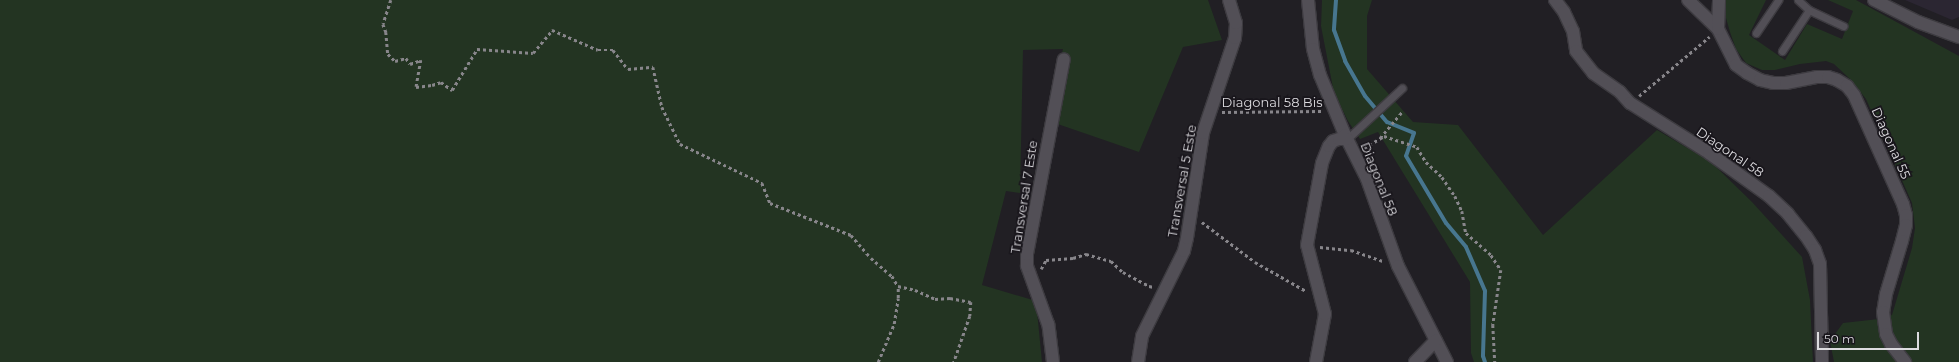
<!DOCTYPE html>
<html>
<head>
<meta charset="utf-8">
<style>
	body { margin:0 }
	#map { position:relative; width:1959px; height:362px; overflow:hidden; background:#211f24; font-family:Montserrat,sans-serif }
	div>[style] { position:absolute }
	.built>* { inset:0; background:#2b2632 }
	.green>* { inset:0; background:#233422 }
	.stream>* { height:4px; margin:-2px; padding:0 2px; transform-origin:2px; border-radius:2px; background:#47768f }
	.path>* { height:2.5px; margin-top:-1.25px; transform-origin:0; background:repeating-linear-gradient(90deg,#88868b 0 3px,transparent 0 6px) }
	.roads { filter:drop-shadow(1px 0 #3d3b40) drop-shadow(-1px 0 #3d3b40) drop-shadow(0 1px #3d3b40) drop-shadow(0 -1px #3d3b40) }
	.lane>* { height:7px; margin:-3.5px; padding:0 3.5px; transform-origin:3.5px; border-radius:3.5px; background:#524f56 }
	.street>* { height:12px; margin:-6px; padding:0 6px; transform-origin:6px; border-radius:6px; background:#524f56 }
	span { translate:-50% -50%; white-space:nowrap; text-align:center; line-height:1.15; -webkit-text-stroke:3.5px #18151b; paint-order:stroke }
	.street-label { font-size:13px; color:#dcdbdf }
	.scale { position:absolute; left:1817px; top:332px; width:102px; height:18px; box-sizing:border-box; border:2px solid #dcdbdf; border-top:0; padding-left:5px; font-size:12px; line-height:14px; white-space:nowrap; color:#dcdbdf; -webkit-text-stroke:3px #18151b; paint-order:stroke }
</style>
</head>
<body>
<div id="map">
	<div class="built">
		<div style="clip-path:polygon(1905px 0,1959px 0,1959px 17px,1952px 20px)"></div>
	</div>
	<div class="green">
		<div style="clip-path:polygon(0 0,1208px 0,1222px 40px,1183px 47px,1139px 152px,1046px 120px,1063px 49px,1023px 50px,1020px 193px,1006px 191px,982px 285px,1036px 301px,1042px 362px,0 362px)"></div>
		<div style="clip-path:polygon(1322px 0,1372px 0,1367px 16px,1367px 69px,1413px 122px,1458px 125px,1543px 235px,1657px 130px,1711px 162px,1752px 202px,1802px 257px,1810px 300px,1813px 362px,1474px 362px,1471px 353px,1470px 282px,1378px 132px,1360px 139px,1348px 121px,1334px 93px,1321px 26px)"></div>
		<div style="clip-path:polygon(1726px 0,1766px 0,1749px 35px,1785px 60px,1807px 24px,1842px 39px,1853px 11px,1828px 0,1856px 0,1959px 56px,1959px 362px,1834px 362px,1830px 341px,1843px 323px,1879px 319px,1892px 315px,1912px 248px,1915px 228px,1912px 203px,1866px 99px,1851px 80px,1834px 64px,1826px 61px,1800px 64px,1775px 70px,1762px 70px,1746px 63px,1736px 49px,1730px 32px,1724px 11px)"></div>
	</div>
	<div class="stream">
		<div style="left:1336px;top:0;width:30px;rotate:94deg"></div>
		<div style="left:1334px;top:30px;width:33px;rotate:70deg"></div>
		<div style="left:1345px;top:61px;width:40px;rotate:60.3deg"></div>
		<div style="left:1365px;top:96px;width:34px;rotate:50deg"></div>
		<div style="left:1387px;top:122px;width:29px;rotate:22deg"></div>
		<div style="left:1414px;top:133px;width:24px;rotate:109deg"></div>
		<div style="left:1406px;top:156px;width:78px;rotate:59.2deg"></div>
		<div style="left:1446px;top:223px;width:31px;rotate:50deg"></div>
		<div style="left:1466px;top:247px;width:48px;rotate:66.6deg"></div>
		<div style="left:1485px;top:291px;width:65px;rotate:91.8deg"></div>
		<div style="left:1483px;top:356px;width:6px;rotate:72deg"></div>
	</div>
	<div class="path">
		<div style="left:391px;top:0;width:25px;rotate:108deg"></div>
		<div style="left:383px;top:24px;width:9px;rotate:69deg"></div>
		<div style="left:386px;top:32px;width:22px;rotate:85deg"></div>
		<div style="left:388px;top:54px;width:10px;rotate:45deg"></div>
		<div style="left:395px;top:61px;width:11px;rotate:-15deg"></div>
		<div style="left:406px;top:58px;width:7px;rotate:56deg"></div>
		<div style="left:410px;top:64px;width:12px;rotate:-20deg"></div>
		<div style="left:421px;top:60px;width:27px;rotate:100deg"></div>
		<div style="left:416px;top:87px;width:16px;rotate:-7deg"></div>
		<div style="left:432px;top:85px;width:9px;rotate:-18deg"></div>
		<div style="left:441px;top:82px;width:14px;rotate:36deg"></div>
		<div style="left:452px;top:90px;width:48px;rotate:-58.6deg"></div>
		<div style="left:477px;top:49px;width:56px;rotate:4.1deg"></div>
		<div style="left:533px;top:53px;width:30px;rotate:-50deg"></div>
		<div style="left:552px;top:30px;width:50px;rotate:23.5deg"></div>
		<div style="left:598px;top:50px;width:15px"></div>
		<div style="left:613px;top:50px;width:24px;rotate:52deg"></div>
		<div style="left:628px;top:69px;width:25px;rotate:-5deg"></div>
		<div style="left:653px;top:67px;width:41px;rotate:77.3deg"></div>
		<div style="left:662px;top:107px;width:41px;rotate:64.1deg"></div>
		<div style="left:680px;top:144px;width:91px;rotate:25.4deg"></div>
		<div style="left:762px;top:183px;width:22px;rotate:68deg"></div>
		<div style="left:770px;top:203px;width:87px;rotate:21.6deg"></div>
		<div style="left:851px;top:235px;width:30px;rotate:49deg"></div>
		<div style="left:871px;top:258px;width:28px;rotate:41deg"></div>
		<div style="left:892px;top:276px;width:12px;rotate:59deg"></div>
		<div style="left:898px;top:286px;width:17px;rotate:13deg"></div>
		<div style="left:915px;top:290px;width:22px;rotate:24deg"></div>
		<div style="left:935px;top:299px;width:15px;rotate:-4deg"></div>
		<div style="left:950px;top:298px;width:21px;rotate:11deg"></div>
		<div style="left:971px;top:302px;width:14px;rotate:94deg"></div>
		<div style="left:970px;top:316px;width:49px;rotate:109.2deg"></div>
		<div style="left:1639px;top:96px;width:92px;rotate:-40.1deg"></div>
		<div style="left:1222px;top:112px;width:101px;rotate:-0.6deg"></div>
		<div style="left:1380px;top:138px;width:34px;rotate:-50deg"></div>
		<div style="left:1364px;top:148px;width:23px;rotate:-31deg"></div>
		<div style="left:1384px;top:136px;width:35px;rotate:18deg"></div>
		<div style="left:1417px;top:147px;width:17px;rotate:59deg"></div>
		<div style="left:1426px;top:162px;width:22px;rotate:43deg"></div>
		<div style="left:1442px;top:177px;width:23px;rotate:56deg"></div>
		<div style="left:1455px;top:196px;width:17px;rotate:65deg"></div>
		<div style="left:1462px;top:211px;width:22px;rotate:80deg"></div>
		<div style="left:1466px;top:233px;width:33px;rotate:41deg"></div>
		<div style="left:1491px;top:255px;width:18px;rotate:56deg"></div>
		<div style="left:1501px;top:270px;width:56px;rotate:98.3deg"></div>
		<div style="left:1493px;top:325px;width:37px;rotate:87deg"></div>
		<div style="left:1202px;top:222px;width:66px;rotate:37deg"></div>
		<div style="left:1255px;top:262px;width:59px;rotate:29.6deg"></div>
		<div style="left:1320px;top:247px;width:31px;rotate:6deg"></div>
		<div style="left:1351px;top:250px;width:34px;rotate:19deg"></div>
		<div style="left:1041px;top:269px;width:10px;rotate:-61deg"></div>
		<div style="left:1046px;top:260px;width:27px;rotate:-4deg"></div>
		<div style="left:1073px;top:258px;width:14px;rotate:-17deg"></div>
		<div style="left:1086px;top:254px;width:26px;rotate:16deg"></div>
		<div style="left:1111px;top:261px;width:16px;rotate:43deg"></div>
		<div style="left:1123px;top:272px;width:30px;rotate:28deg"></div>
		<div style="left:1149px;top:286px;width:5px;rotate:11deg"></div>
		<div style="left:878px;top:362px;width:41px;rotate:-67.2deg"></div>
		<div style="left:894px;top:324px;width:26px;rotate:-81deg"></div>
		<div style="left:898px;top:298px;width:12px;rotate:-90deg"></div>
	</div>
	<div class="roads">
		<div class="lane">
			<div style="left:1798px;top:0;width:15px;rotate:42deg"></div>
			<div style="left:1809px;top:10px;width:38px;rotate:25deg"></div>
			<div style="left:1756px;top:33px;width:40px;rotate:-56deg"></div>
			<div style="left:1782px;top:51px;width:49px;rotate:-56.6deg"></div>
			<div style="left:1347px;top:139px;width:75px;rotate:-42.8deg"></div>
		</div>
		<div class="street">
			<div style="left:1308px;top:0;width:49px;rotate:84.2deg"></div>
			<div style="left:1313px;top:49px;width:27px;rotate:75deg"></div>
			<div style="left:1320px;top:75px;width:65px;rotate:67.4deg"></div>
			<div style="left:1345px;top:135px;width:49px;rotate:63.4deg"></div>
			<div style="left:1367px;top:179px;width:92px;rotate:70.4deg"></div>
			<div style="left:1398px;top:266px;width:108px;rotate:63deg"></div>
			<div style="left:1555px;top:0;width:15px;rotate:53deg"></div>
			<div style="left:1564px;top:12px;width:21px;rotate:65deg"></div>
			<div style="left:1573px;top:31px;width:20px;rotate:81deg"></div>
			<div style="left:1576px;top:51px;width:28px;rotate:52deg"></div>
			<div style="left:1593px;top:73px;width:33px;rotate:35deg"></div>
			<div style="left:1620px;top:92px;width:15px;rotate:48deg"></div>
			<div style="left:1630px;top:103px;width:93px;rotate:32.3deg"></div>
			<div style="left:1709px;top:153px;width:74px;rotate:35.6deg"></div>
			<div style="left:1769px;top:196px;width:26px;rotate:43deg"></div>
			<div style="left:1788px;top:214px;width:28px;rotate:51deg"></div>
			<div style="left:1806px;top:236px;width:17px;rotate:57deg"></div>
			<div style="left:1815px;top:250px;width:15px;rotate:70deg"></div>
			<div style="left:1820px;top:264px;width:98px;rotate:88.8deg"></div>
			<div style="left:1688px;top:0;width:42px;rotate:44deg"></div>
			<div style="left:1718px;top:29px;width:40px;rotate:63.4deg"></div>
			<div style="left:1736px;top:65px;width:14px;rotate:36deg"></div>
			<div style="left:1747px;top:73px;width:15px;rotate:28deg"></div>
			<div style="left:1760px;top:80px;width:13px;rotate:13deg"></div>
			<div style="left:1773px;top:83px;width:13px"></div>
			<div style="left:1786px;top:83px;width:32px;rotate:-11deg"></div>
			<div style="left:1817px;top:77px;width:11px"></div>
			<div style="left:1828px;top:77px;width:9px;rotate:18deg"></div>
			<div style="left:1837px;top:80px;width:12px;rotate:31deg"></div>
			<div style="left:1847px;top:86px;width:11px;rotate:52deg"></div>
			<div style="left:1854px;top:95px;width:120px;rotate:65.8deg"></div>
			<div style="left:1903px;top:204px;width:11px;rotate:75deg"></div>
			<div style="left:1906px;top:215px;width:10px;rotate:90deg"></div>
			<div style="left:1906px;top:225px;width:16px;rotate:104deg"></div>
			<div style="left:1902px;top:241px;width:55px;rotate:106.8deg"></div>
			<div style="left:1886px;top:294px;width:18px;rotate:99deg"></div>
			<div style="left:1883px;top:312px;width:22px;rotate:82deg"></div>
			<div style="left:1886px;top:334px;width:11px;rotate:63deg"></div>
			<div style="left:1891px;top:344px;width:23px;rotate:52deg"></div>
			<div style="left:1874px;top:0;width:49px;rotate:26.6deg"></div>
			<div style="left:1918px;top:22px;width:44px;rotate:20.1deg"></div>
			<div style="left:1718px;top:29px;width:29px;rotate:-88deg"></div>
			<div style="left:1053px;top:362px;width:38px;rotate:-97deg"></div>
			<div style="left:1048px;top:324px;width:62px;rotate:-109.9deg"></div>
			<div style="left:1027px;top:266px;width:12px;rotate:-90deg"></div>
			<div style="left:1027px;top:254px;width:198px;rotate:-79.3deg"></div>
			<div style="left:1138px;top:362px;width:26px;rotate:-81deg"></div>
			<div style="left:1142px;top:336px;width:95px;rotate:-63.7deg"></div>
			<div style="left:1184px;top:251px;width:13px;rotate:-77deg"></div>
			<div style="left:1187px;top:238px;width:106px;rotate:-81.3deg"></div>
			<div style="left:1203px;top:133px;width:100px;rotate:-71.4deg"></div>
			<div style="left:1235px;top:38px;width:15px;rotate:-86deg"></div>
			<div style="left:1236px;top:23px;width:24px;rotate:-107deg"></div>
			<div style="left:1316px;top:362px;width:49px;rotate:-79.4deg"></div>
			<div style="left:1325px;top:314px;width:71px;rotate:-104.6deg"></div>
			<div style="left:1307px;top:245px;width:83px;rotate:-79.6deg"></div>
			<div style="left:1322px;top:163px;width:18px;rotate:-68deg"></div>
			<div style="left:1329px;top:146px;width:6px;rotate:-51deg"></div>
			<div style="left:1333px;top:141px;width:6px;rotate:-18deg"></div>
			<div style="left:1339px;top:139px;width:8px"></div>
			<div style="left:1415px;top:362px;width:30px;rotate:-46deg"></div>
		</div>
	</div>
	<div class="street-label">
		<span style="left:1272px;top:102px">Diagonal 58 Bis</span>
		<span style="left:1891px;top:143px;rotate:66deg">Diagonal 55</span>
		<span style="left:1730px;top:152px;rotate:34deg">Diagonal 58</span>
		<span style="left:1379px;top:179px;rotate:68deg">Diagonal 58</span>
		<span style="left:1182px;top:181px;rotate:-80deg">Transversal 5 Este</span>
		<span style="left:1024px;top:197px;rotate:-81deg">Transversal 7 Este</span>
	</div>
	<div class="scale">50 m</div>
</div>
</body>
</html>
